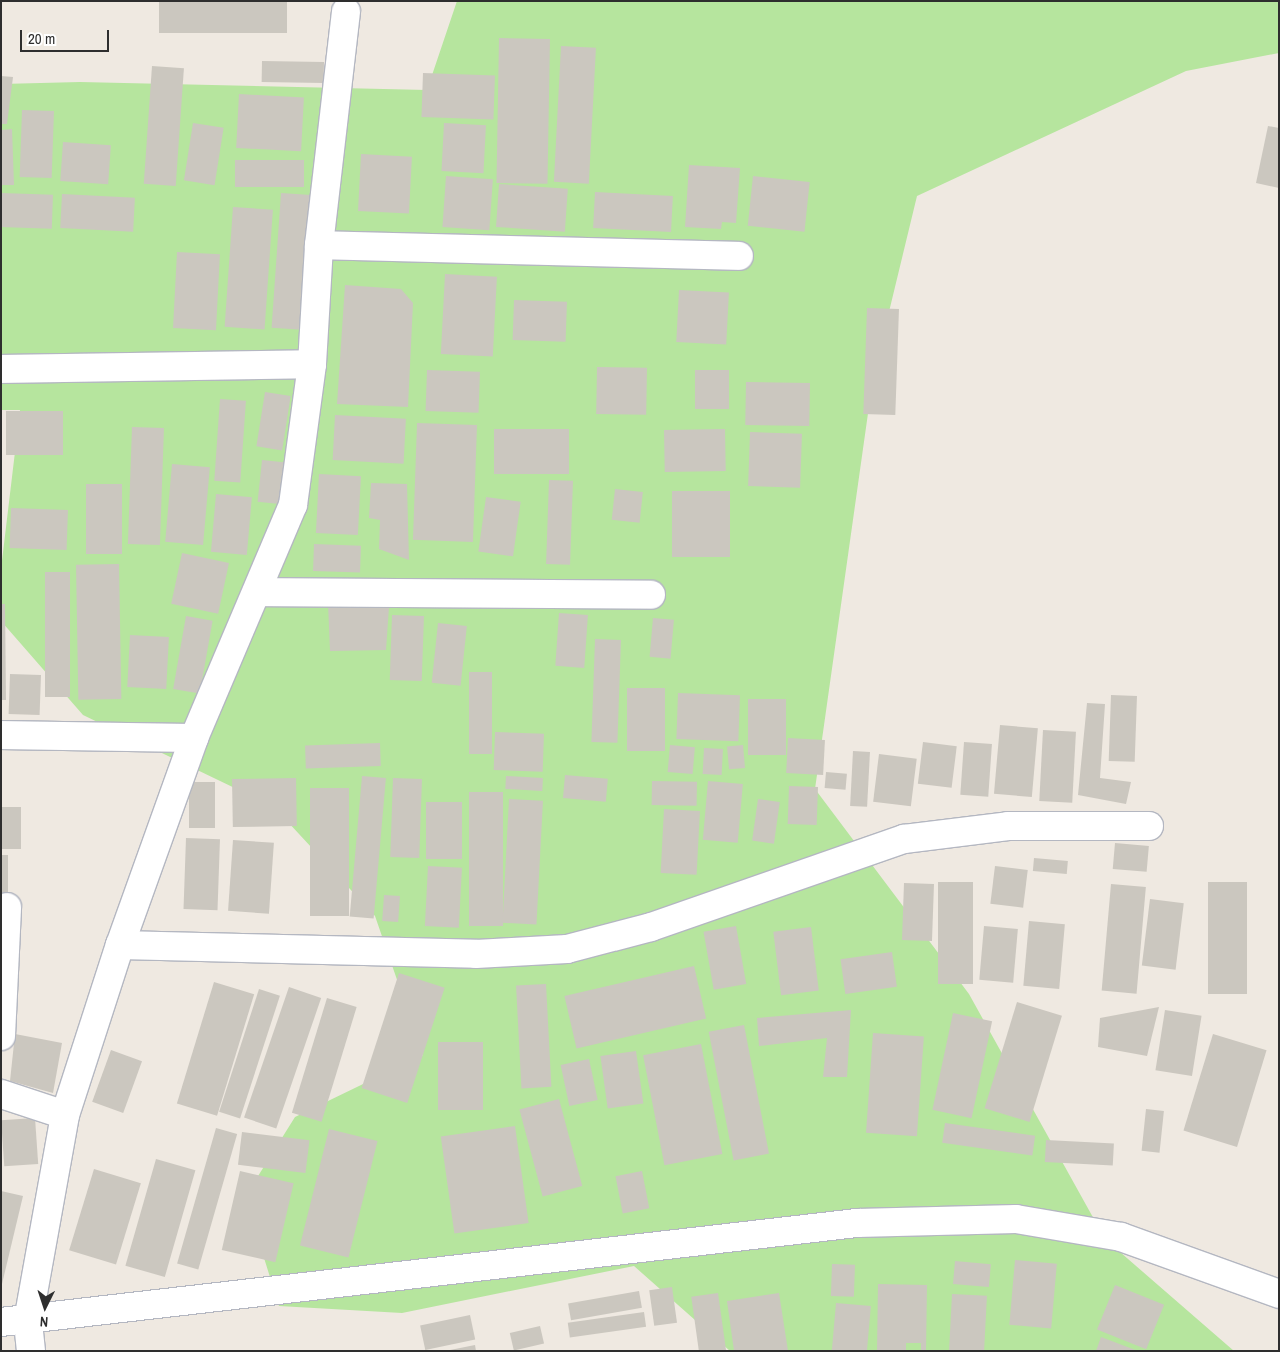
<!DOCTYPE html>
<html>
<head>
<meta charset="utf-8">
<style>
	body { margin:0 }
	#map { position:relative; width:1280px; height:1352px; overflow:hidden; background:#efe9e1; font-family:"Archivo Narrow",sans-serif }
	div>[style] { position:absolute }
	.green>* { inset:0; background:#b6e59e }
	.building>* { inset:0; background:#cbc7bf; transform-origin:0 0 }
	.roads { filter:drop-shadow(1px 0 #b4b7c1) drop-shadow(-1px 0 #b4b7c1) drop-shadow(0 1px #b4b7c1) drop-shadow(0 -1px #b4b7c1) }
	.minor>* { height:28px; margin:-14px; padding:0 14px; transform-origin:14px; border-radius:14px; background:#fff }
	.tertiary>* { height:28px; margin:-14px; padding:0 14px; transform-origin:14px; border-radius:14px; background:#fff }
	span { translate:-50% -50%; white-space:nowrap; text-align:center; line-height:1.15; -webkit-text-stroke:4px #fff; paint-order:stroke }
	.frame { position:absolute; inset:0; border:2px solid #2e2e2e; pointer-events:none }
	.north { position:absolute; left:20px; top:1282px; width:50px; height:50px; -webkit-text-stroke:4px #fff; paint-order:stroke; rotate:184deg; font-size:14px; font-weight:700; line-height:20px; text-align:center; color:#2e2e2e }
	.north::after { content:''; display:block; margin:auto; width:18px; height:22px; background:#2e2e2e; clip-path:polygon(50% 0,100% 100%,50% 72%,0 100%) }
	.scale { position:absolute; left:20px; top:30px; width:89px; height:22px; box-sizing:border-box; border:2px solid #2e2e2e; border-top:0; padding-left:6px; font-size:15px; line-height:18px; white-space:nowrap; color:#2e2e2e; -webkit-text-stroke:4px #fff; paint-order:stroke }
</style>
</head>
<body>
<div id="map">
	<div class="green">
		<div style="clip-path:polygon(457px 1px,1279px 1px,1279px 53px,1186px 71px,917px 196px,873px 378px,815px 789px,969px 994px,1105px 1239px,1234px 1351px,730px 1351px,634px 1266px,402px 1313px,279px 1306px,245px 1197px,295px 1117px,423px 1055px,375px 916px,274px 807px,83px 715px,1px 621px,1px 569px,20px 410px,1px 410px,1px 84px,80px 82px,427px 90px)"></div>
	</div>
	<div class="building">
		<div style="left:159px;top:1px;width:128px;height:32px"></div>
		<div style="left:499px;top:38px;width:51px;height:145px;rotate:1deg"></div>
		<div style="left:561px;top:46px;width:35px;height:136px;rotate:3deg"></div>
		<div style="left:262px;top:61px;width:62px;height:21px;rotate:1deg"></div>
		<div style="left:152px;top:66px;width:32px;height:118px;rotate:4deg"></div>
		<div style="left:423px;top:73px;width:72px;height:44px;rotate:2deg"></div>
		<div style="clip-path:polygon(1px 76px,13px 77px,7px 124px,1px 124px)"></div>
		<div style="left:239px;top:94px;width:65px;height:54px;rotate:3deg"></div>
		<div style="left:22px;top:110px;width:32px;height:67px;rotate:2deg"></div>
		<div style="left:193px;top:123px;width:31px;height:58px;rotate:9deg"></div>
		<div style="left:444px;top:123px;width:42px;height:48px;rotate:3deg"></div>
		<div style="clip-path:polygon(1268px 126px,1279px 128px,1279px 188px,1256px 183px)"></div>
		<div style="clip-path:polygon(12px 129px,14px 185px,1px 185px,1px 130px)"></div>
		<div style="left:63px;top:142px;width:48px;height:39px;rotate:4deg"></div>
		<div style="left:361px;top:154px;width:51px;height:57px;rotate:3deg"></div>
		<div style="left:235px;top:160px;width:69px;height:27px"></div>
		<div style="clip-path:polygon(689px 165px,740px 168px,736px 223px,722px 222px,721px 229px,685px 227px)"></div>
		<div style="left:446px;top:176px;width:47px;height:51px;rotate:4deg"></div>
		<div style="left:753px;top:176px;width:57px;height:50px;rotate:6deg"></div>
		<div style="left:499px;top:184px;width:69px;height:43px;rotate:4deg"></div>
		<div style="left:595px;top:192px;width:78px;height:36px;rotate:3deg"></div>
		<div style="left:1px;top:193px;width:52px;height:34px;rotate:2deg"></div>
		<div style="left:281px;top:193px;width:30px;height:135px;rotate:4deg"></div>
		<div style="left:62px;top:194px;width:73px;height:34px;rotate:3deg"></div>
		<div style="left:233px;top:207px;width:40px;height:120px;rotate:4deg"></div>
		<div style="left:177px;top:252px;width:43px;height:76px;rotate:3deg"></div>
		<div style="left:445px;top:274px;width:52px;height:80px;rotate:3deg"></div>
		<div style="clip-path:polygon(345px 285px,401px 289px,413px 303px,408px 407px,337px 404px)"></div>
		<div style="left:679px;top:290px;width:50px;height:52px;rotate:3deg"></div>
		<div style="left:514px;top:300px;width:53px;height:40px;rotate:2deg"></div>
		<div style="left:867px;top:308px;width:32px;height:106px;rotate:2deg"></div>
		<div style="left:597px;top:367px;width:50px;height:47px;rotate:1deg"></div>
		<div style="left:427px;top:370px;width:53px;height:41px;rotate:2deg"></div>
		<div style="left:695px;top:370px;width:34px;height:39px"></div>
		<div style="left:746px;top:382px;width:64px;height:43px;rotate:1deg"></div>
		<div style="left:265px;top:392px;width:26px;height:55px;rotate:9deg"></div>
		<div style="left:220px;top:399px;width:26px;height:82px;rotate:4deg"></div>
		<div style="left:6px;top:411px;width:57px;height:44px"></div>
		<div style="left:335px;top:415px;width:71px;height:45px;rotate:3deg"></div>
		<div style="left:477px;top:425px;width:117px;height:60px;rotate:92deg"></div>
		<div style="left:132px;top:427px;width:32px;height:117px;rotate:2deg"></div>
		<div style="left:569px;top:429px;width:45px;height:75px;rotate:90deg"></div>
		<div style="left:725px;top:429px;width:42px;height:61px;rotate:89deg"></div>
		<div style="left:750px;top:432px;width:52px;height:54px;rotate:2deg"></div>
		<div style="left:262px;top:460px;width:27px;height:42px;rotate:6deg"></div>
		<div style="left:172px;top:464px;width:38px;height:78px;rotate:5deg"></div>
		<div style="left:319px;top:474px;width:42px;height:59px;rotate:3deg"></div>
		<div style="left:549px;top:480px;width:24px;height:84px;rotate:2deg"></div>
		<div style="clip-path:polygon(371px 483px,407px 484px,409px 560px,379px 549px,380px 520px,369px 518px)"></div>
		<div style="left:86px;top:484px;width:36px;height:70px"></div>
		<div style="left:615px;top:489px;width:28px;height:31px;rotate:6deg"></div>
		<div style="left:672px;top:491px;width:58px;height:66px"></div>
		<div style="left:216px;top:494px;width:36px;height:58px;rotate:5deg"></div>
		<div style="left:486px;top:497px;width:35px;height:55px;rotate:8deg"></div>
		<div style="left:11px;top:508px;width:57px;height:40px;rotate:2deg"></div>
		<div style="left:314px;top:544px;width:47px;height:27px;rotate:2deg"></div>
		<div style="left:182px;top:553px;width:48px;height:52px;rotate:12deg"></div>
		<div style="left:119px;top:564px;width:135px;height:43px;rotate:89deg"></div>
		<div style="left:45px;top:572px;width:25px;height:125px"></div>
		<div style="clip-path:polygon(328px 603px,389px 607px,386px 650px,330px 651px)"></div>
		<div style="clip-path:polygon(1px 604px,5px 604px,6px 700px,1px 700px)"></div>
		<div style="left:559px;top:613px;width:29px;height:53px;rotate:4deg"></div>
		<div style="left:392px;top:615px;width:32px;height:65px;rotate:2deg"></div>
		<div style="left:186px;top:616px;width:27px;height:74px;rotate:10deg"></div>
		<div style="left:653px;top:618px;width:21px;height:39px;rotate:5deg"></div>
		<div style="left:438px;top:623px;width:29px;height:60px;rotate:6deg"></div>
		<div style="left:130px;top:635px;width:39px;height:52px;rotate:3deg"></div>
		<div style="left:595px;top:639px;width:26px;height:103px;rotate:2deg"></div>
		<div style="left:469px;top:672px;width:23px;height:82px"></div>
		<div style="left:10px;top:674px;width:31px;height:40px;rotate:2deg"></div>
		<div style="left:627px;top:688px;width:38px;height:63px"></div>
		<div style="left:678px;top:693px;width:62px;height:46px;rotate:2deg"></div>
		<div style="left:1111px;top:695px;width:26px;height:66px;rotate:2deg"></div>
		<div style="left:748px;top:699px;width:38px;height:56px"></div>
		<div style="clip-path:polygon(1087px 703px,1105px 704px,1100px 778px,1131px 782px,1126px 804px,1078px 795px)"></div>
		<div style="left:1000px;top:725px;width:38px;height:69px;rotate:5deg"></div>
		<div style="left:1043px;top:730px;width:33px;height:71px;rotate:3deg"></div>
		<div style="left:495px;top:732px;width:49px;height:38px;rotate:2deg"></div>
		<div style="left:788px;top:738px;width:37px;height:35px;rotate:3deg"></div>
		<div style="left:923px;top:742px;width:34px;height:42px;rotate:7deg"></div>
		<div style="left:964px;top:742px;width:28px;height:53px;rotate:4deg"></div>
		<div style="left:380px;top:743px;width:23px;height:75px;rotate:88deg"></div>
		<div style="left:670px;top:745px;width:25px;height:27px;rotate:5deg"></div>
		<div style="left:743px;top:745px;width:23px;height:16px;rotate:85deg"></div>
		<div style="left:704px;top:748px;width:19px;height:26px;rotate:3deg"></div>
		<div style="left:853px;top:751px;width:17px;height:55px;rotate:3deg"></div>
		<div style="left:879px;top:754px;width:38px;height:48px;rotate:7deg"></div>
		<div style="left:826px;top:772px;width:21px;height:16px;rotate:5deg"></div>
		<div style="left:565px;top:775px;width:43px;height:23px;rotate:5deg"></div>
		<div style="left:362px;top:776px;width:24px;height:141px;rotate:5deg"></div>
		<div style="left:506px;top:776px;width:37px;height:13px;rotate:3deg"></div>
		<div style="left:296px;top:778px;width:48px;height:64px;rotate:89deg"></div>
		<div style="left:393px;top:778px;width:29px;height:79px;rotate:2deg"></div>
		<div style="left:652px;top:781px;width:45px;height:24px;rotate:1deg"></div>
		<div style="left:708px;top:781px;width:35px;height:59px;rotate:5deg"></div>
		<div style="left:189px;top:782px;width:26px;height:46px"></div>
		<div style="left:789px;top:786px;width:29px;height:38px;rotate:2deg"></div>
		<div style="left:310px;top:788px;width:39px;height:128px"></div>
		<div style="left:469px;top:792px;width:34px;height:134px"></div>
		<div style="left:509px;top:799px;width:34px;height:124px;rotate:3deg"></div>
		<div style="left:758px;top:799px;width:22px;height:42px;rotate:8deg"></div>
		<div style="left:426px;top:802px;width:36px;height:57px"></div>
		<div style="left:1px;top:807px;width:20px;height:42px"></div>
		<div style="left:664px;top:809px;width:36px;height:64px;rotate:3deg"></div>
		<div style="left:186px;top:838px;width:34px;height:71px;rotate:2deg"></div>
		<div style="left:233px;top:840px;width:41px;height:71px;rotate:4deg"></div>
		<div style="left:1115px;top:843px;width:34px;height:26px;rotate:5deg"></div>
		<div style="left:1px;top:855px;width:7px;height:38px"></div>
		<div style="left:1034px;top:858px;width:34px;height:13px;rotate:5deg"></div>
		<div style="left:428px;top:866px;width:34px;height:60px;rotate:3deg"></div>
		<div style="left:995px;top:866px;width:33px;height:38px;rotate:7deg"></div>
		<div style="left:938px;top:882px;width:35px;height:102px"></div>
		<div style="left:1208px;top:882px;width:39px;height:112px"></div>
		<div style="left:904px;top:883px;width:30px;height:57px;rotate:2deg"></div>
		<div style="left:1111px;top:884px;width:35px;height:107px;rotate:5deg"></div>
		<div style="left:384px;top:895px;width:16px;height:26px;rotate:4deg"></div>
		<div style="left:1150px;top:899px;width:34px;height:67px;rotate:7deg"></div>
		<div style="left:1029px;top:921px;width:36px;height:65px;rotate:5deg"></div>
		<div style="left:736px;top:926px;width:59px;height:33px;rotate:80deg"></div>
		<div style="left:984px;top:926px;width:34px;height:54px;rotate:5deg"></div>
		<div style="left:811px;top:927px;width:64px;height:38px;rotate:83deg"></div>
		<div style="left:892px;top:952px;width:35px;height:52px;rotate:82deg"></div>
		<div style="left:694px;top:966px;width:54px;height:133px;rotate:77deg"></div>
		<div style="left:399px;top:973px;width:48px;height:121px;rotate:18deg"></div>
		<div style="left:214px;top:982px;width:42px;height:127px;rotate:17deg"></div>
		<div style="left:546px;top:984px;width:103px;height:30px;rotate:87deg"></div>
		<div style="left:289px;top:987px;width:34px;height:138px;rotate:19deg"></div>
		<div style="left:259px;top:989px;width:22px;height:129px;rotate:18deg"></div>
		<div style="left:327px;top:998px;width:31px;height:120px;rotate:17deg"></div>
		<div style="left:1017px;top:1002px;width:47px;height:111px;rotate:17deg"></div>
		<div style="clip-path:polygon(1159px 1007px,1147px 1056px,1098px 1047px,1100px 1018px)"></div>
		<div style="clip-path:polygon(851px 1010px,847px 1077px,823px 1077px,827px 1038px,759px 1046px,757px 1018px)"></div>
		<div style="left:1165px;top:1010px;width:37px;height:61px;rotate:9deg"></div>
		<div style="left:953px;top:1013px;width:40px;height:99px;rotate:12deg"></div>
		<div style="left:744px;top:1025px;width:131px;height:36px;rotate:79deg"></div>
		<div style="left:873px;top:1033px;width:51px;height:100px;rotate:4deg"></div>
		<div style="clip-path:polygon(15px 1034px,62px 1043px,53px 1093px,10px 1081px)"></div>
		<div style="left:1213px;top:1034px;width:56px;height:101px;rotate:17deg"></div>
		<div style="left:438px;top:1042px;width:45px;height:68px"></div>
		<div style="left:701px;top:1044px;width:112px;height:59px;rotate:79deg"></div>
		<div style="left:111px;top:1050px;width:33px;height:55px;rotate:20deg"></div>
		<div style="left:636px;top:1051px;width:53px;height:36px;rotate:82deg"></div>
		<div style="left:589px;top:1059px;width:42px;height:29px;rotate:78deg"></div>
		<div style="left:559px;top:1099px;width:90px;height:41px;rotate:75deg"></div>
		<div style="left:1146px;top:1109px;width:18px;height:42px;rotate:6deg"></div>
		<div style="left:35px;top:1118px;width:46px;height:34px;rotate:86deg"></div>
		<div style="left:945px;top:1123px;width:91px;height:20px;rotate:8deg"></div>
		<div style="left:515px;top:1126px;width:98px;height:75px;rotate:82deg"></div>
		<div style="left:216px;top:1128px;width:22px;height:141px;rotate:16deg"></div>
		<div style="left:329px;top:1129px;width:50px;height:120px;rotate:14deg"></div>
		<div style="left:242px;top:1132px;width:68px;height:33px;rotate:7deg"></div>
		<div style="left:1046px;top:1140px;width:68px;height:22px;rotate:3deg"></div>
		<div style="left:156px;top:1159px;width:41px;height:111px;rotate:16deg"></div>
		<div style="left:94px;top:1169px;width:49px;height:85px;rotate:17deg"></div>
		<div style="left:240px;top:1171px;width:55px;height:81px;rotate:13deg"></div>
		<div style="left:642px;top:1171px;width:38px;height:27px;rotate:79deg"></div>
		<div style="clip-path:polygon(1px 1191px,23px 1196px,2px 1284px,1px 1284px)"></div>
		<div style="left:1015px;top:1260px;width:42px;height:65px;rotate:5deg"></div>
		<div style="left:955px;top:1261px;width:36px;height:23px;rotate:5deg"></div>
		<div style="left:832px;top:1264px;width:23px;height:32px;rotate:2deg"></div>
		<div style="clip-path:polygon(878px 1284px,927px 1285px,926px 1351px,921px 1351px,921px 1343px,906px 1343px,906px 1351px,877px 1351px)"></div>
		<div style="left:1115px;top:1285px;width:53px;height:48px;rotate:22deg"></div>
		<div style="left:672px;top:1287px;width:36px;height:23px;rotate:82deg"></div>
		<div style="left:639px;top:1291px;width:17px;height:72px;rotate:80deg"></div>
		<div style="left:718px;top:1293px;width:59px;height:27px;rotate:82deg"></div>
		<div style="clip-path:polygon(779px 1293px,788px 1351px,734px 1351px,727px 1301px)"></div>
		<div style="left:952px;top:1294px;width:35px;height:57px;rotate:3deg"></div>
		<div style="left:836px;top:1303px;width:35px;height:48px;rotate:5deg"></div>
		<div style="left:644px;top:1312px;width:15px;height:77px;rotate:82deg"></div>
		<div style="left:470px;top:1315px;width:25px;height:51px;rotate:78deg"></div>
		<div style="left:540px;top:1326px;width:18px;height:31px;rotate:77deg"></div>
		<div style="clip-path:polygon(1101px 1337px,1138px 1351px,1096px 1351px)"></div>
		<div style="clip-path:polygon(475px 1345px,476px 1351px,450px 1351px,450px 1350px)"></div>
	</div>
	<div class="roads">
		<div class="minor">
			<div style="left:319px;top:245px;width:420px;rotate:1.5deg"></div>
			<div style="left:1px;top:369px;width:311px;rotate:-0.9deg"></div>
			<div style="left:257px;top:592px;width:394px;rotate:0.4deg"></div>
			<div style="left:1px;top:735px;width:193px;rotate:0.9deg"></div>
			<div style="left:120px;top:945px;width:356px;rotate:1.4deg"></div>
			<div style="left:476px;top:954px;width:91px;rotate:-3.1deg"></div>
			<div style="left:567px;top:949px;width:87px;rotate:-14.7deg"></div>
			<div style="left:651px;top:927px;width:268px;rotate:-19.2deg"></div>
			<div style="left:904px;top:839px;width:105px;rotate:-7.1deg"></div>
			<div style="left:1008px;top:826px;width:141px"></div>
			<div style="left:1px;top:1036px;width:129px;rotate:-87.3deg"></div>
			<div style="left:1px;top:1094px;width:67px;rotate:18.2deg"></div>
			<div style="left:31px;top:1351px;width:30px;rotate:-96deg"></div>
			<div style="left:28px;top:1321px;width:209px;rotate:-79.8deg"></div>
			<div style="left:65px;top:1115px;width:179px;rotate:-72.1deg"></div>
			<div style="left:120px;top:945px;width:220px;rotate:-70.3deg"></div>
			<div style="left:194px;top:738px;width:253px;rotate:-67deg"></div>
			<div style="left:293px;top:505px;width:142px;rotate:-82.3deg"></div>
			<div style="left:312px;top:364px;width:119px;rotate:-86.6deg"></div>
			<div style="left:319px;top:245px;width:235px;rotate:-83.4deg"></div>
		</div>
		<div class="tertiary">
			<div style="left:1px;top:1322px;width:862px;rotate:-6.6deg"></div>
			<div style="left:857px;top:1223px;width:159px;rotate:-1.4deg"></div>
			<div style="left:1016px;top:1219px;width:107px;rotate:9.7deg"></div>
			<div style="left:1121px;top:1237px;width:168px;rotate:19.8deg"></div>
		</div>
	</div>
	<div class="frame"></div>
	<div class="north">N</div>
	<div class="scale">20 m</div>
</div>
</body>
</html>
